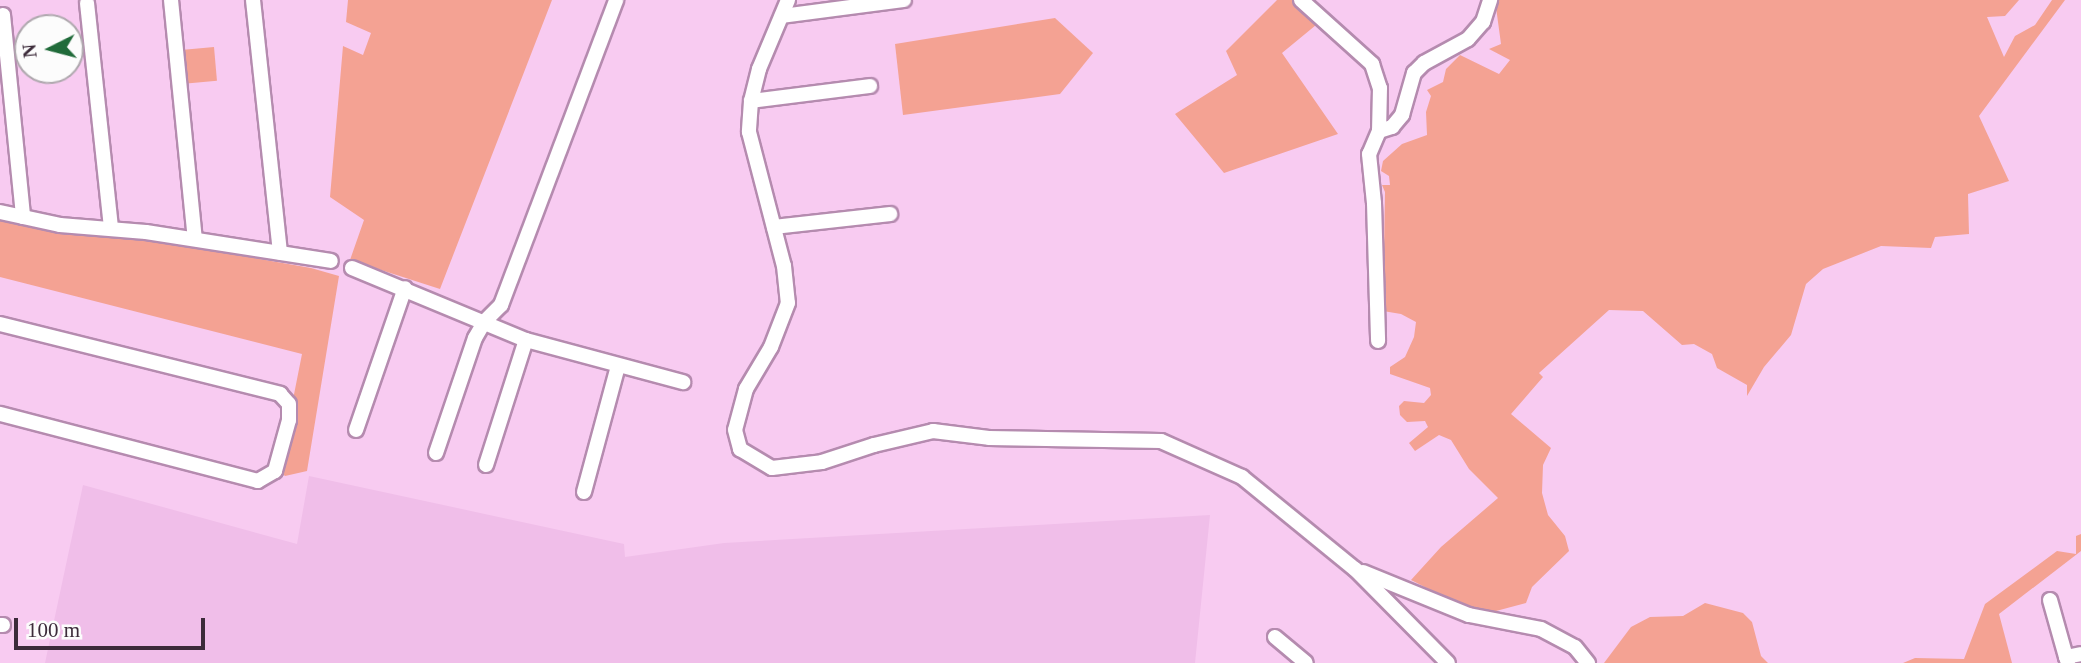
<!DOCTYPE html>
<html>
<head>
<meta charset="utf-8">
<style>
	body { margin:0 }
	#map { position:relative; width:2081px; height:663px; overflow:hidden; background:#f8cbf1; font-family:"Times New Roman",serif }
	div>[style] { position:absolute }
	.built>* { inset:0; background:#f0bee9 }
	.green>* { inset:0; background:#f4a293; transform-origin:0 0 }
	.roads { filter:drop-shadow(2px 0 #b58baf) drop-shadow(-2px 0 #b58baf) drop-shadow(0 2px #b58baf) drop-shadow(0 -2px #b58baf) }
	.street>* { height:14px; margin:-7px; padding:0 7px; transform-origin:7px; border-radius:7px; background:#fff }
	span { translate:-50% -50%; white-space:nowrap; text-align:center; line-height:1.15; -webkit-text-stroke:7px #fcfcfc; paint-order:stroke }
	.north { position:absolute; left:14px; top:14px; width:70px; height:70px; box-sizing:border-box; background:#fcfcfc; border:2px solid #afa8ae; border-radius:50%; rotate:264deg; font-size:19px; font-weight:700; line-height:28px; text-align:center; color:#3c2b3a }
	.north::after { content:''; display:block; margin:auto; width:24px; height:32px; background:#206b3a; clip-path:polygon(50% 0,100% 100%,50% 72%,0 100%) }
	.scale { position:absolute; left:14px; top:618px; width:191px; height:32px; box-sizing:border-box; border:4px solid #3c2b3a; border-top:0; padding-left:9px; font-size:21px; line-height:24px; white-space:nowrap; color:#3c2b3a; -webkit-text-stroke:5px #fcfcfc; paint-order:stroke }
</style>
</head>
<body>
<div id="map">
	<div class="built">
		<div style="clip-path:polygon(309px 476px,624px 544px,625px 557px,724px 543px,1210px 515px,1195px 663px,45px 663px,83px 485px,297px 544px)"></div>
	</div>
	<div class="green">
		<div style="clip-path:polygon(348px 0,552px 0,440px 289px,350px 260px,364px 220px,330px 197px,343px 46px,363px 55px,371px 33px,346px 22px)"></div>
		<div style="clip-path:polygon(1277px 0,1292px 0,1316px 25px,1282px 53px,1338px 134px,1224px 173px,1175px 114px,1237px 75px,1226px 51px)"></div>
		<div style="clip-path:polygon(1495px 0,2019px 0,2005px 16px,1987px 17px,2004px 57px,2015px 36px,2035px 25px,2052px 0,2065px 0,1979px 116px,2009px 181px,1968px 194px,1969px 234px,1935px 237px,1931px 248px,1881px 246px,1823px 269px,1806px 284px,1791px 335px,1764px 367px,1747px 396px,1747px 385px,1717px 368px,1712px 354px,1694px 344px,1682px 345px,1643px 311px,1609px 310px,1539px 373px,1543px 377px,1511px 414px,1551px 448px,1543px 465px,1542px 493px,1548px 515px,1565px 536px,1569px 551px,1532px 587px,1526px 603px,1496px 611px,1470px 610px,1411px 580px,1441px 547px,1498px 498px,1469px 469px,1451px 440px,1439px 435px,1415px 451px,1409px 443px,1428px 427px,1425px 421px,1407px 422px,1400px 415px,1399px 406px,1404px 401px,1424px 403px,1431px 395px,1430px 388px,1390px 374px,1390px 367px,1405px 357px,1414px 337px,1416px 322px,1401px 314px,1383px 311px,1385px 192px,1382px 185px,1390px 185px,1389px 176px,1381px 171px,1383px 161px,1402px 144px,1427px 135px,1426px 112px,1431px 96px,1427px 90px,1443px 82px,1446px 69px,1460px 55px,1499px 74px,1510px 60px,1489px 49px,1501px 44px)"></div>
		<div style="clip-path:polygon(1055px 18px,1093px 53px,1060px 94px,903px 115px,895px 44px)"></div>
		<div style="left:214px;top:47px;width:34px;height:33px;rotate:85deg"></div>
		<div style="clip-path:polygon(0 220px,60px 234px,134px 237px,311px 268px,339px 276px,307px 471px,285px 476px,279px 470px,302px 354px,0 277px)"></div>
		<div style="clip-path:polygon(2081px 534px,2081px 551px,1999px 614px,2012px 663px,1903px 663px,1915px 658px,1964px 659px,1985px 604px,2057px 551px,2076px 554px,2076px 536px)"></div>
		<div style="clip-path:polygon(1705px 603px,1743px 613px,1752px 622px,1761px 656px,1768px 663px,1604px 663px,1631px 627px,1650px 617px,1683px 616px)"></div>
	</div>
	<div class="roads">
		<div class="street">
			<div style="left:171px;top:0;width:240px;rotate:84.3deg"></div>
			<div style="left:253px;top:0;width:254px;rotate:83.9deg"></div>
			<div style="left:788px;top:0;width:75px;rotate:112.8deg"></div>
			<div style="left:759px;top:69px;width:33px;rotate:104deg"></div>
			<div style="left:751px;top:101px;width:31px;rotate:94deg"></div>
			<div style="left:749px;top:132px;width:138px;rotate:75.4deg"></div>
			<div style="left:784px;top:266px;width:37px;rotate:84deg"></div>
			<div style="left:788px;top:303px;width:47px;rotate:111.1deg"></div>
			<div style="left:771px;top:347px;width:49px;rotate:120.8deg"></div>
			<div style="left:746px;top:389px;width:42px;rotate:105deg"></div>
			<div style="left:735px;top:430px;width:20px;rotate:75deg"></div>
			<div style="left:740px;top:449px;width:37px;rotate:31deg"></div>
			<div style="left:772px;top:468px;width:50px;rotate:-6.8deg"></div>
			<div style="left:822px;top:462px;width:55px;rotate:-18.1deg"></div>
			<div style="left:874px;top:445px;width:61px;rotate:-13.3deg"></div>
			<div style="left:933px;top:431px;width:56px;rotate:7.1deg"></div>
			<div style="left:989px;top:438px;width:172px;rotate:1deg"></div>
			<div style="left:1161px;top:441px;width:89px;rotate:24deg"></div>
			<div style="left:1242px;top:477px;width:146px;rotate:39.2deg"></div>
			<div style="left:1355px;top:569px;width:132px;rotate:45.3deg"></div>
			<div style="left:1301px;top:0;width:96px;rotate:42deg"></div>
			<div style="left:1372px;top:64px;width:25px;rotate:72deg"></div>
			<div style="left:1380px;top:88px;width:43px;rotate:91.3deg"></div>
			<div style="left:1379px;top:131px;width:25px;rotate:113deg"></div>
			<div style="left:1369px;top:154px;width:49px;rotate:84.2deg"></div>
			<div style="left:1374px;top:203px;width:138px;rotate:88.3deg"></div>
			<div style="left:87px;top:3px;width:226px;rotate:83.9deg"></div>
			<div style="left:3px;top:15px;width:203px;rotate:84.3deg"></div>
			<div style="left:782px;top:16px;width:123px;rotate:-7.5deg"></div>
			<div style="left:751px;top:101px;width:120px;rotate:-7.2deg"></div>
			<div style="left:1379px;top:131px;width:14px;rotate:-17deg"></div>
			<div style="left:1392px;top:127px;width:16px;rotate:-50deg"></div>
			<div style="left:1402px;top:115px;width:44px;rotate:-74.1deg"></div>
			<div style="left:1414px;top:73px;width:14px;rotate:-45deg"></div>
			<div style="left:1424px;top:63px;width:50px;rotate:-28.6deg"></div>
			<div style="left:1468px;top:39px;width:23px;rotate:-49deg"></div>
			<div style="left:1483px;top:22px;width:23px;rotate:-72deg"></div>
			<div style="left:0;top:212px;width:61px;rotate:12.2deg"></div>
			<div style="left:60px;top:225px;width:86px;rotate:4.7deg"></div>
			<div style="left:146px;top:232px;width:187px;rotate:8.9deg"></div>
			<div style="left:774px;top:227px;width:117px;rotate:-6.4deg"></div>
			<div style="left:352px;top:268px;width:188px;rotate:22.5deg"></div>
			<div style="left:526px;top:340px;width:163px;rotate:15deg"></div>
			<div style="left:0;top:324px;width:289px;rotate:14deg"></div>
			<div style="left:280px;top:394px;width:13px;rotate:48deg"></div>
			<div style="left:289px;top:404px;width:16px;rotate:90deg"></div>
			<div style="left:289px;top:420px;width:53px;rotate:105.4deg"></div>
			<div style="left:275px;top:471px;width:20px;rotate:150deg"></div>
			<div style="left:258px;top:481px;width:267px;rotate:-165.4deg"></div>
			<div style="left:356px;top:430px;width:150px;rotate:-71deg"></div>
			<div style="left:436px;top:453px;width:121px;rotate:-71.3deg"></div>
			<div style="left:475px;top:338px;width:20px;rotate:-60deg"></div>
			<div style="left:485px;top:321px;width:23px;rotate:-45deg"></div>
			<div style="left:501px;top:305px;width:326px;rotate:-69.3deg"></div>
			<div style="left:486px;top:465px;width:131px;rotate:-72.3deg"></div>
			<div style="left:584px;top:492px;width:131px;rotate:-74.9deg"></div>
			<div style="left:1363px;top:572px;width:114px;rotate:22.1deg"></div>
			<div style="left:1469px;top:615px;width:73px;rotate:11deg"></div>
			<div style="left:1541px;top:629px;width:38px;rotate:28deg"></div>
			<div style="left:1575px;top:647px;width:21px;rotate:51deg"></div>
			<div style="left:2050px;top:600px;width:59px;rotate:74.3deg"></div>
			<div style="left:0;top:625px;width:3px"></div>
			<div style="left:1275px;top:637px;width:40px;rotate:40deg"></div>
			<div style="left:2068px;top:663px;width:6px;rotate:-108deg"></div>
			<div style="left:2066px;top:657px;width:15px;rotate:-11deg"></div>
		</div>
	</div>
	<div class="north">N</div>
	<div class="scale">100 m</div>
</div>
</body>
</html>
